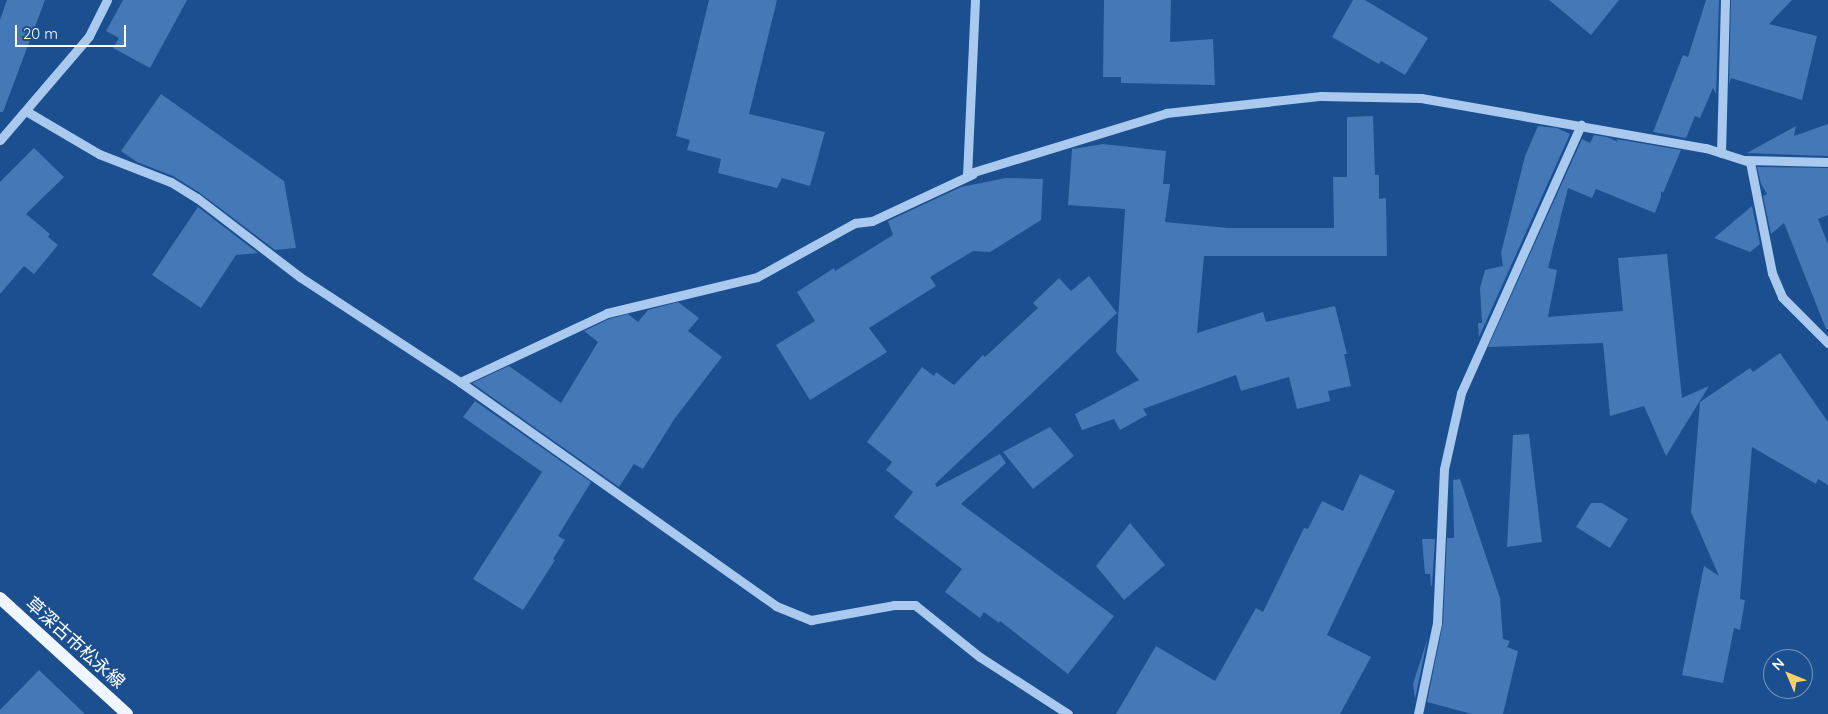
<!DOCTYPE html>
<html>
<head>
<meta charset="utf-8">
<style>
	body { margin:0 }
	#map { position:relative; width:1828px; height:714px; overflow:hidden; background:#1b4f8f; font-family:Quicksand,"Noto Sans JP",sans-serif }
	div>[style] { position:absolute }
	.building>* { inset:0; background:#4478b7 }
	.minor>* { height:9px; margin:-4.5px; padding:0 4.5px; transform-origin:4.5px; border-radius:4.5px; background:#a9c9ee }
	.major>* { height:12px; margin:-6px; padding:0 6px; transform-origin:6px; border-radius:6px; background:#f0f6ff }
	span { translate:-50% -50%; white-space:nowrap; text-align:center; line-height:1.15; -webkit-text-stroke:5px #1b4f8f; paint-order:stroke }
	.street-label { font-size:18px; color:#fff }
	.north { position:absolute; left:1763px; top:649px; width:50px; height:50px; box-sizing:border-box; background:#1b4f8f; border:1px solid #7695bc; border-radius:50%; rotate:315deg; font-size:14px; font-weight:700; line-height:20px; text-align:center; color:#fff }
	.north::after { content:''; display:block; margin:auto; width:18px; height:22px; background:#ffd166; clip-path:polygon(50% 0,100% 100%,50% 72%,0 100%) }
	.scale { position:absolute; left:15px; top:25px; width:111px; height:22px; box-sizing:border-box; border:2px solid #fff; border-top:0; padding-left:6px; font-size:15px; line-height:18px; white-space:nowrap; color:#fff; -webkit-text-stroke:4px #1b4f8f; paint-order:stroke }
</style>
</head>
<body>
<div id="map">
	<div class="building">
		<div style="clip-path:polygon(7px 0,45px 0,3px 112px,0 112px,0 20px)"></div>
		<div style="clip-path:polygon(123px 0,187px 0,150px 68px,113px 48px,119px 38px,106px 31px)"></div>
		<div style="clip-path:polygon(709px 0,777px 0,749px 114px,825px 132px,810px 186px,782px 178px,777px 188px,718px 173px,721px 159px,687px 150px,690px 140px,676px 136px)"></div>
		<div style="clip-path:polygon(1104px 0,1171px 0,1170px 42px,1213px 39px,1215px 85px,1121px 83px,1121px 77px,1103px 77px)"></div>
		<div style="clip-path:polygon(1353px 0,1365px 0,1428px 38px,1405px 75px,1381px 61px,1379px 64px,1332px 37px)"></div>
		<div style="clip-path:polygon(1549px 0,1619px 0,1591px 35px)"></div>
		<div style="clip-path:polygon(1706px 0,1719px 0,1716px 94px,1713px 88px,1700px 118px,1695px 116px,1686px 138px,1653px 132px,1683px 55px,1688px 57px)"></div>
		<div style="clip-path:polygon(1731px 0,1792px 0,1769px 24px,1817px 36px,1802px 100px,1731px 78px,1729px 84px)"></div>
		<div style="clip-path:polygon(161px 94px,284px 181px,296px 248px,275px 250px,200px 193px,173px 176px,137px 162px,121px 151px)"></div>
		<div style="clip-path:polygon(1373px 116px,1375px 175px,1379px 175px,1379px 199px,1386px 198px,1387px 256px,1204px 256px,1197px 333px,1263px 312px,1266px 322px,1335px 306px,1347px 354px,1344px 354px,1351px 386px,1328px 391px,1330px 401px,1297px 409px,1289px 377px,1241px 391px,1236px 375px,1143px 409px,1147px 415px,1120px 430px,1114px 419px,1082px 430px,1075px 414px,1139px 380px,1116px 352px,1125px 209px,1068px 205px,1072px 149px,1103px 144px,1166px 151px,1163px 184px,1170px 184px,1165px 222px,1228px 228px,1334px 228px,1333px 177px,1347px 177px,1347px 117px)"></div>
		<div style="clip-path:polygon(1828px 124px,1828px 156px,1747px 153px,1796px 126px,1794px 136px)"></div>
		<div style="clip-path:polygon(1538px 126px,1557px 128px,1570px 134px,1479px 337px,1478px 323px,1482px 323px,1480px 288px,1485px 270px,1503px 266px,1501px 253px,1525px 156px)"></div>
		<div style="clip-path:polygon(1594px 135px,1607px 137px,1618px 142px,1616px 139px,1681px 150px,1663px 193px,1661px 191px,1661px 197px,1655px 213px,1596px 189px,1592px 198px,1568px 188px,1548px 268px,1557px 270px,1548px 317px,1623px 311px,1618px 258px,1667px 254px,1682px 398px,1709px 386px,1666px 456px,1644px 406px,1610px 416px,1603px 343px,1488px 347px,1582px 139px,1590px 143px)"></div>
		<div style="clip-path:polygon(34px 148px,64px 177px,26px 214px,50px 234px,48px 237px,58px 245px,34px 274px,24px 266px,0 294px,0 182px)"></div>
		<div style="clip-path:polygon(1757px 167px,1828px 168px,1828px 215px,1818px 219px,1828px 244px,1828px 329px,1826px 329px,1784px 223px,1771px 234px,1763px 196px,1767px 194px,1761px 184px)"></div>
		<div style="clip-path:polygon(1006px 178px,1043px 179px,1041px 220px,990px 252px,973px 251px,930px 277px,936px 286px,869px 328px,887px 352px,810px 400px,776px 345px,815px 321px,797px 292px,834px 268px,835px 271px,893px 235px,888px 221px,961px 187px)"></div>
		<div style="clip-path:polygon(1752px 206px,1760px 244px,1750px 252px,1714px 238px)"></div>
		<div style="clip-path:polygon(198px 207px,258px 253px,236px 255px,201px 308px,152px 275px)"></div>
		<div style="clip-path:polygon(1089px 276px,1117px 313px,935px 484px,937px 487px,1000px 454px,1006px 463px,961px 504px,1114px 616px,1068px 674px,1000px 621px,999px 623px,984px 612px,980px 618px,945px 592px,962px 569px,894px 517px,913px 492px,886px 470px,892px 462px,867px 442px,922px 367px,934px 376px,936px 372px,954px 385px,983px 355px,985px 357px,1038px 308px,1033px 303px,1059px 278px,1071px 291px)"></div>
		<div style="clip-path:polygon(678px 302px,699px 318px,688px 331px,722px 357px,675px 418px,643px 469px,634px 464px,619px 487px,472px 383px,509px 366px,561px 403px,598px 342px,584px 331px,609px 319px,628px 314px,638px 322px,648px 310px)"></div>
		<div style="clip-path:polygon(1780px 353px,1828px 422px,1828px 485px,1818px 479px,1816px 484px,1752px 447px,1740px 599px,1745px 600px,1740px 630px,1734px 628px,1723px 683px,1682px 675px,1704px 566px,1719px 576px,1691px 512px,1700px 402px,1750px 368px,1753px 372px)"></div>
		<div style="clip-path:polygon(475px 401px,591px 482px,558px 536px,565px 540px,553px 559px,555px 560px,523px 610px,473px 579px,542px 472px,463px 417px)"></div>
		<div style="clip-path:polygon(1050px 427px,1074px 456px,1033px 489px,1003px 452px)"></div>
		<div style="clip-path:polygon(1529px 434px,1542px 542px,1507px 547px,1513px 435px)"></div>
		<div style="clip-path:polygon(1360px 474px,1395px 491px,1327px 635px,1371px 657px,1340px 714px,1116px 714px,1156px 646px,1215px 681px,1256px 608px,1263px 612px,1304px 528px,1308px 529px,1322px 501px,1343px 511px)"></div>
		<div style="clip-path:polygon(1460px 479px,1500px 598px,1503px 639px,1510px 641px,1507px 647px,1518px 651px,1503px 714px,1472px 714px,1427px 702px,1443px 623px,1447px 538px,1454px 538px,1453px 480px)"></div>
		<div style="clip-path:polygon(1591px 503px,1602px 503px,1628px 519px,1610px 548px,1576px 527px)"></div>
		<div style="clip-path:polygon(1130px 523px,1165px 565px,1124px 600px,1096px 566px)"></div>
		<div style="clip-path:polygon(1422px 539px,1435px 539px,1432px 586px,1431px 586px,1430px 574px,1425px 574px)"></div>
		<div style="clip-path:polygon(1428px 637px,1415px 699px,1413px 684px)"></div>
		<div style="clip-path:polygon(39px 670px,85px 714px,0 714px,0 710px)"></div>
	</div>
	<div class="minor">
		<div style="left:975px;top:0;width:174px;rotate:92.6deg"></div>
		<div style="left:967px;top:174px;width:208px;rotate:-17deg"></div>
		<div style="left:1166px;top:113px;width:156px;rotate:-6.3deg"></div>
		<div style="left:1321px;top:96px;width:100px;rotate:1.1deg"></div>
		<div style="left:1421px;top:98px;width:289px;rotate:10deg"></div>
		<div style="left:1706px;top:148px;width:46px;rotate:17.7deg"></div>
		<div style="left:1750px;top:162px;width:113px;rotate:78.8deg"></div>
		<div style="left:1772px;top:273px;width:26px;rotate:67deg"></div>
		<div style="left:1782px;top:297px;width:65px;rotate:45deg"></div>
		<div style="left:26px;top:111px;width:85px;rotate:30.5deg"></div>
		<div style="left:99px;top:154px;width:77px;rotate:21.3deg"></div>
		<div style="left:171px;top:182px;width:31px;rotate:32deg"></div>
		<div style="left:197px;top:198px;width:130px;rotate:37.5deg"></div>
		<div style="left:300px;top:277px;width:191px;rotate:33.3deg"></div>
		<div style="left:460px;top:382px;width:387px;rotate:35.3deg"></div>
		<div style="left:776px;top:606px;width:38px;rotate:22deg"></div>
		<div style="left:811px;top:620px;width:84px;rotate:-10.2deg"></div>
		<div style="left:894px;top:605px;width:21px"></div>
		<div style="left:915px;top:605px;width:83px;rotate:38.7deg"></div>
		<div style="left:980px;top:657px;width:105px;rotate:32.9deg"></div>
		<div style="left:0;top:140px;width:137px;rotate:-49.4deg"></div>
		<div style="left:89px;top:36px;width:40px;rotate:-63.4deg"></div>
		<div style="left:1721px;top:153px;width:153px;rotate:-88.5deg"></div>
		<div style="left:1745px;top:160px;width:83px;rotate:1.4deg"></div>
		<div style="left:460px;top:382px;width:162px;rotate:-25.1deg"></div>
		<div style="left:607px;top:313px;width:154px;rotate:-13.5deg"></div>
		<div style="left:757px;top:277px;width:112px;rotate:-28.9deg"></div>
		<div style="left:855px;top:223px;width:17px;rotate:-7deg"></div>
		<div style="left:872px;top:221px;width:111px;rotate:-25deg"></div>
		<div style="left:1418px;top:714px;width:93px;rotate:-78.2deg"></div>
		<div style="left:1437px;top:623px;width:154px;rotate:-87.4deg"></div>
		<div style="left:1444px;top:469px;width:78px;rotate:-77.4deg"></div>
		<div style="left:1461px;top:393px;width:294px;rotate:-65.9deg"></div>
	</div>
	<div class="major">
		<div style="left:0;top:598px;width:172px;rotate:42.4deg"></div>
	</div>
	<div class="street-label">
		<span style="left:75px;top:643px;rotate:42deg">草深古市松永線</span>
	</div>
	<div class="north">N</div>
	<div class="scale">20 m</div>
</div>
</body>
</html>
